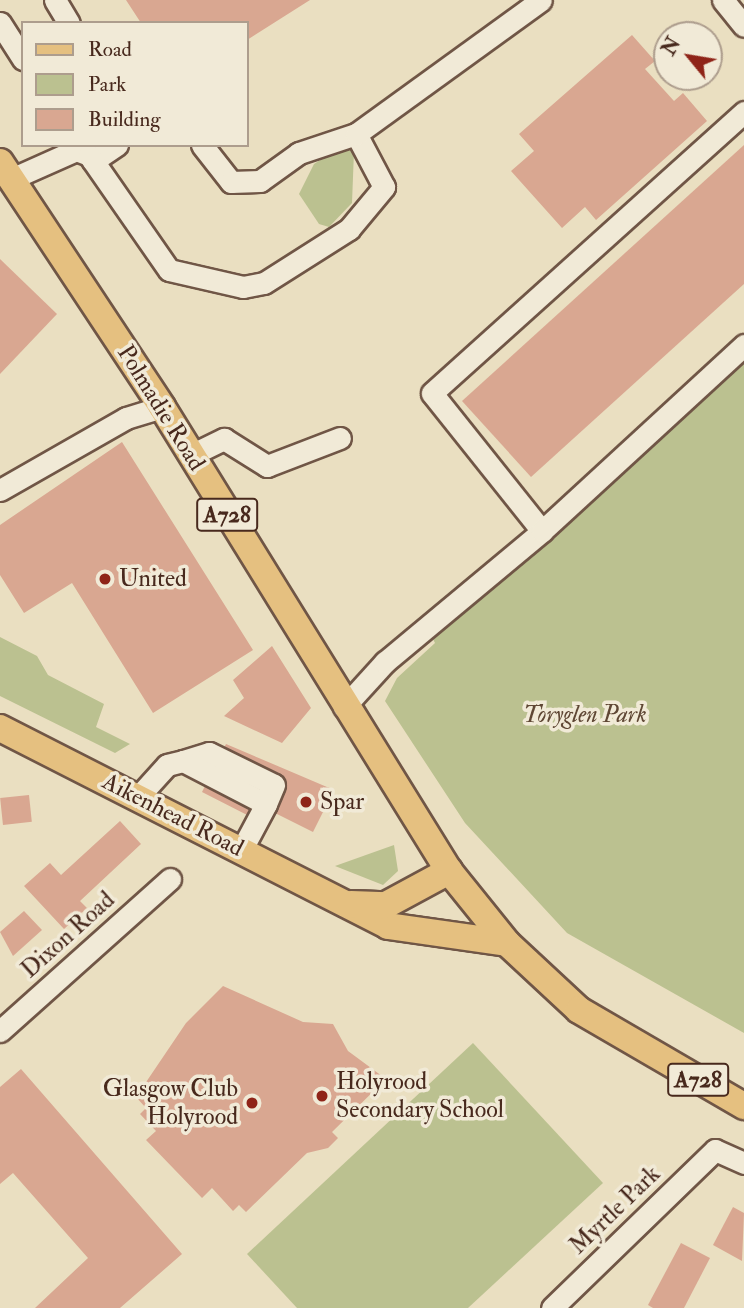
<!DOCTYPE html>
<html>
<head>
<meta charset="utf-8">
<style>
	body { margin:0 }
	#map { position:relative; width:744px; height:1308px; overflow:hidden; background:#eadfc1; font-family:"IM FELL Double Pica",serif }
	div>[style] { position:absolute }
	.green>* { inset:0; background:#bbc190 }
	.building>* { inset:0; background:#d9a791; transform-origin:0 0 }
	.roads { filter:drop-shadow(2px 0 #705646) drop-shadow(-2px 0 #705646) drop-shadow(0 2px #705646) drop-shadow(0 -2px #705646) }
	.minor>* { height:21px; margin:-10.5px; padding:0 10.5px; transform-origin:10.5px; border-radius:10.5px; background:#f1ead7 }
	.major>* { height:26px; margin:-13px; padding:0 13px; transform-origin:13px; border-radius:13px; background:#e5c080 }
	.dots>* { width:19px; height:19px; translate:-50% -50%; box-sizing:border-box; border:4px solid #f1ead7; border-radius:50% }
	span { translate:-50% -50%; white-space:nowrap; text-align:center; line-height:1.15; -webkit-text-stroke:7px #f1ead7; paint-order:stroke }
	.shield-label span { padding:2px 5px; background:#f1ead7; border:2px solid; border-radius:5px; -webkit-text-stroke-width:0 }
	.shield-label { font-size:23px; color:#48291d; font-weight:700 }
	.street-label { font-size:24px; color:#48291d }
	.poi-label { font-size:24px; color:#48291d }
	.left { translate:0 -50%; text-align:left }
	.right { translate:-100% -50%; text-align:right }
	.park-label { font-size:24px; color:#5f4734; font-style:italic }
	.legend { position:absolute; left:21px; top:21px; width:228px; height:126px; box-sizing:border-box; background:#f1ead7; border:2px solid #ad9d8d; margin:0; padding:9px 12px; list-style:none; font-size:21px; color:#48291d }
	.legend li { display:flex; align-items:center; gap:14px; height:35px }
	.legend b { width:35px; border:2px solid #ad9d8d }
	.north { position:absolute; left:653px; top:21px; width:70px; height:70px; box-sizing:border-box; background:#f1ead7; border:2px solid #ad9d8d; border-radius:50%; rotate:300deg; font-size:19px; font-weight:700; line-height:28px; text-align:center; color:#48291d }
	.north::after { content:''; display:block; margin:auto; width:24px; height:32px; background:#8f2418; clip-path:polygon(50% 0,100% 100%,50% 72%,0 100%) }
</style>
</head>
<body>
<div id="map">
	<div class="green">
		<div style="clip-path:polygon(343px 145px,354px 151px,352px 203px,329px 227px,319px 224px,299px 194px,314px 164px)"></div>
		<div style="clip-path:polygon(744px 361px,744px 1033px,567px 933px,465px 823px,385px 701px,397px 678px,435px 643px,432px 637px)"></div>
		<div style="clip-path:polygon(0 637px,37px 656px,48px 675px,104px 704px,96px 727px,130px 744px,115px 753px,0 696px)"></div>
		<div style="clip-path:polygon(394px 845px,398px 871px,383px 885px,335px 866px)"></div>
		<div style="clip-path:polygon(473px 1043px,603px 1183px,468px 1308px,297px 1308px,247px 1254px)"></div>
	</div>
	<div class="building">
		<div style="clip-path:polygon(126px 0,310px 0,247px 40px,247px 23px,141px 23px)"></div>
		<div style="clip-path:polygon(632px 35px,655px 61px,645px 69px,674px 101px,683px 93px,707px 121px,596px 220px,585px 207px,562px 228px,511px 171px,534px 151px,519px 134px)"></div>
		<div style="clip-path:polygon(744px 145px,744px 284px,531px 477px,462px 401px)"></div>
		<div style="clip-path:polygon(0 259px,57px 314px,0 374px)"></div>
		<div style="clip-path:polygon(122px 442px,253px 650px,153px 713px,72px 583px,24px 613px,0 575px,0 525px)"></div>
		<div style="clip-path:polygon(272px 646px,311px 708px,282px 743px,224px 716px,244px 698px,233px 680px)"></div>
		<div style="clip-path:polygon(226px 744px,334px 790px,313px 832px,259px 805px,253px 818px,202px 792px)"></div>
		<div style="left:29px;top:795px;width:27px;height:29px;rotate:84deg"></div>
		<div style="clip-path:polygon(120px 821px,141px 844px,80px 901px,87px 908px,64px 929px,24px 886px,50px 863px,61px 875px)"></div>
		<div style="clip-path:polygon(24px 911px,42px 930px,13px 956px,0 932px)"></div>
		<div style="clip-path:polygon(223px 986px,303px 1022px,333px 1024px,348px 1051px,386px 1079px,332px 1132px,338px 1138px,328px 1148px,307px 1153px,246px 1212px,239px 1205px,233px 1211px,212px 1188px,202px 1198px,146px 1140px,156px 1131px,140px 1114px,146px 1108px,136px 1097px,186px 1023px)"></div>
		<div style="clip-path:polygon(21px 1069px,182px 1254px,120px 1308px,35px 1308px,88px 1258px,13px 1173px,0 1184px,0 1087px)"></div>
		<div style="clip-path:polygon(733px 1207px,744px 1213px,742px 1261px,713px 1245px)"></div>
		<div style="clip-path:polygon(681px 1243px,710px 1258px,684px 1308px,653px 1308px,648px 1305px)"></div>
	</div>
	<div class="roads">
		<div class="minor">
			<div style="left:55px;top:0;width:27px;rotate:59deg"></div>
			<div style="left:723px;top:0;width:33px;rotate:51deg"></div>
			<div style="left:0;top:23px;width:43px;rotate:57.4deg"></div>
			<div style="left:202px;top:145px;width:47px;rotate:51.9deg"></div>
			<div style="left:231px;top:182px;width:29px;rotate:-2deg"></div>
			<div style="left:260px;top:181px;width:48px;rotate:-35.7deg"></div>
			<div style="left:299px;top:153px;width:60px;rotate:-18.4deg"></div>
			<div style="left:93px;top:161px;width:29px;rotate:-34deg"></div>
			<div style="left:11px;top:179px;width:71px;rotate:-24deg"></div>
			<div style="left:76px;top:150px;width:14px;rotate:21deg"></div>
			<div style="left:89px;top:155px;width:140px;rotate:55.2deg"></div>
			<div style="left:169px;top:270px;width:76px;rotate:12.9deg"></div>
			<div style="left:243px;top:287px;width:21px;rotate:-11deg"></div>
			<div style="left:264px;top:283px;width:101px;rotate:-32.4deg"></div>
			<div style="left:349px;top:229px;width:55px;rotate:-50.2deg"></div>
			<div style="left:384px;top:187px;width:60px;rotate:-117.8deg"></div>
			<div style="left:356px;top:134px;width:228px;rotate:-35.9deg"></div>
			<div style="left:191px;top:455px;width:37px;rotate:-26deg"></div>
			<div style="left:224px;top:439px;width:51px;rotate:32.1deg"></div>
			<div style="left:267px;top:466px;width:78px;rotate:-21deg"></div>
			<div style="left:0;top:490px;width:145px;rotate:-29.7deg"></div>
			<div style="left:126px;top:418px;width:38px;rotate:-17deg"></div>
			<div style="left:542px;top:531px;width:176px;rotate:-128.6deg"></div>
			<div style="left:432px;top:393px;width:420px;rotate:-42deg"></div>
			<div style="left:344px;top:707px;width:61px;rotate:-47.7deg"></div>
			<div style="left:385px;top:662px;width:204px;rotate:-39.8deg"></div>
			<div style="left:542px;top:531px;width:275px;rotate:-42.6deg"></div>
			<div style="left:183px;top:761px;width:27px;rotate:-17deg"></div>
			<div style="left:209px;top:753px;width:72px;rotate:26.2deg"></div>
			<div style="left:274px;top:785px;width:21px;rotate:113deg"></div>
			<div style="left:138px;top:797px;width:43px;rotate:-47.8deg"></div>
			<div style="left:167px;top:765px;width:16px;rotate:-14deg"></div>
			<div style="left:183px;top:761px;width:93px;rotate:27.4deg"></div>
			<div style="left:266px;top:804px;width:51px;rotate:118.1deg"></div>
			<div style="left:0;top:1031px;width:228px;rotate:-41.8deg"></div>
			<div style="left:552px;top:1308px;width:227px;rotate:-44.1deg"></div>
			<div style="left:715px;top:1150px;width:32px;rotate:24deg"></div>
		</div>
		<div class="major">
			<div style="left:0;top:162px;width:294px;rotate:56.5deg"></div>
			<div style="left:162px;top:407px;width:546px;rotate:58.26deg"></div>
			<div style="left:449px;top:871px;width:92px;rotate:51.1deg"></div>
			<div style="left:507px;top:943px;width:98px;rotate:42.9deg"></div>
			<div style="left:579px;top:1010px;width:191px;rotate:30.2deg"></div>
			<div style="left:0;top:728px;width:436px;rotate:27deg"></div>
			<div style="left:388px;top:926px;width:120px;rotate:8.1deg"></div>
			<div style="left:351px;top:904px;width:35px;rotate:2deg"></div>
			<div style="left:386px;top:905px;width:72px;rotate:-28.4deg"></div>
		</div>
	</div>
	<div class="dots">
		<div style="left:105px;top:579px;background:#8f2418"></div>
		<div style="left:306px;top:802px;background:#8f2418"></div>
		<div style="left:322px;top:1096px;background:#8f2418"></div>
		<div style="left:252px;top:1103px;background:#8f2418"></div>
	</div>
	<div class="shield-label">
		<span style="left:227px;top:515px">A728</span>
		<span style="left:698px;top:1080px">A728</span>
	</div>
	<div class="street-label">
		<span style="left:161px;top:408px;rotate:58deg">Polmadie Road</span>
		<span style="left:173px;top:815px;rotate:27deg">Aikenhead Road</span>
		<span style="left:68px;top:935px;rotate:-42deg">Dixon Road</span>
		<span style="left:615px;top:1210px;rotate:-44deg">Myrtle Park</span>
	</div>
	<div class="poi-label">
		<span class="left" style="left:119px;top:579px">United</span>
		<span class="left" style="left:320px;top:802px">Spar</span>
		<span class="left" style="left:336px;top:1096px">Holyrood<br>Secondary School</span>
		<span class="right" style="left:238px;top:1103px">Glasgow Club<br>Holyrood</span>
	</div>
	<div class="park-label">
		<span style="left:585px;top:715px">Toryglen Park</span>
	</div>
	<ul class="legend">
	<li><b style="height:9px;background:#e5c080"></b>Road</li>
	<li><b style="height:19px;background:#bbc190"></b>Park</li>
	<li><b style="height:19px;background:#d9a791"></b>Building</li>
	</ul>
	<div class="north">N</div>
</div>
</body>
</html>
